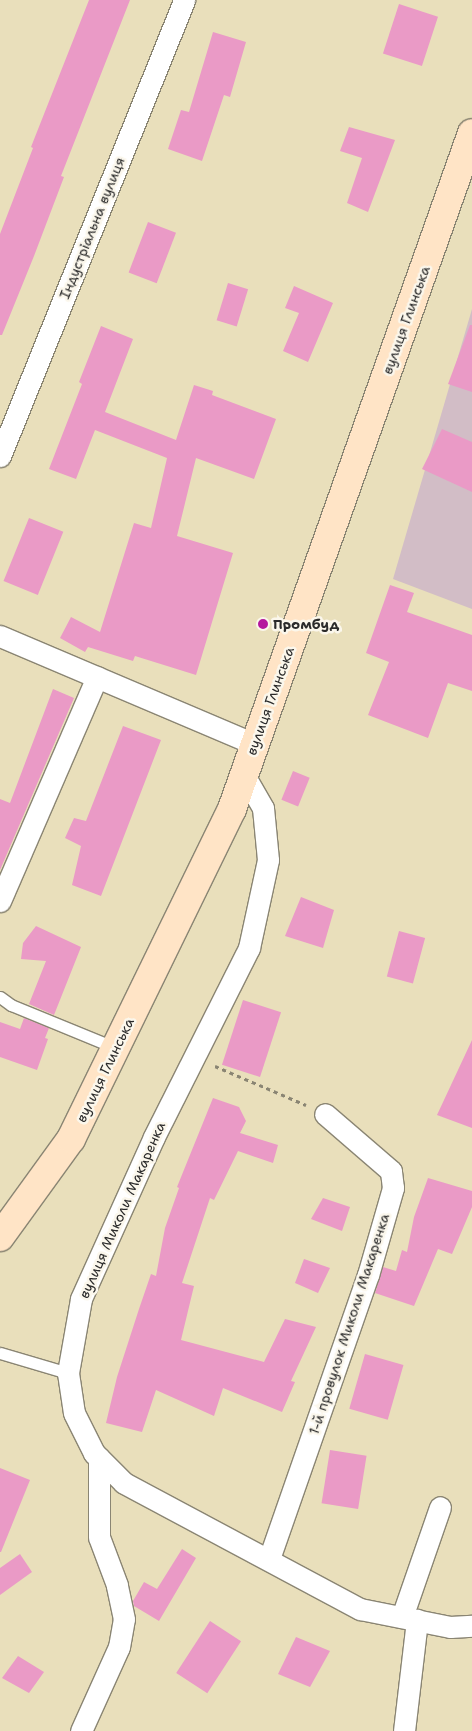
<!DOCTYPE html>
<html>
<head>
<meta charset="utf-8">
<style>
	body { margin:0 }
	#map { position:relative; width:472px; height:1731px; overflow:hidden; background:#e9dfbb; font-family:"Shantell Sans",sans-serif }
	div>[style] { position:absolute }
	.industrial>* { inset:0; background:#d2bdc6 }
	.building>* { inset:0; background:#ea9ac6; transform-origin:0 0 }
	.path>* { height:3px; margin-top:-1.5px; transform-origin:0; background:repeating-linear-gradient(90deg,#8a8573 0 4px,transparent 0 8px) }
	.roads { filter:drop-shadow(1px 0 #8a8573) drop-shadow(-1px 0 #8a8573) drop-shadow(0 1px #8a8573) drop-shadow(0 -1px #8a8573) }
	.lane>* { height:11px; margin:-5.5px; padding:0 5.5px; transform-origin:5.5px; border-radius:5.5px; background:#fff }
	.street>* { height:21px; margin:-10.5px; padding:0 10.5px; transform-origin:10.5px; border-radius:10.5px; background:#fff }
	.secondary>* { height:28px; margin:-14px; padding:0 14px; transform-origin:14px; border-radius:14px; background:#ffe4c6 }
	.dots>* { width:14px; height:14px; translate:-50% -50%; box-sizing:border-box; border:2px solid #fbf7ec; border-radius:50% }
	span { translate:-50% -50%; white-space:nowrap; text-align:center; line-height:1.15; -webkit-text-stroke:5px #fbf7ec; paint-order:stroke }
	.street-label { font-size:14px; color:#2b2b2b }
	.poi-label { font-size:14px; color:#2b2b2b; font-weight:700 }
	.left { translate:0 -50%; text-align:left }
</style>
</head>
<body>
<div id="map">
	<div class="industrial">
		<div style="clip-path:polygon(472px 309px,472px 609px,393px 579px)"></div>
	</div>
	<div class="building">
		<div style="clip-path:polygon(89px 0,130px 0,61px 176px,64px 177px,34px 256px,2px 335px,0 335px,0 234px,33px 148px,31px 147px)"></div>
		<div style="left:399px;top:4px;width:41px;height:52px;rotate:18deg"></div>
		<div style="clip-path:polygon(213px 32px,246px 42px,230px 97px,224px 95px,202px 161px,168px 149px,181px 110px,189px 112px)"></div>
		<div style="clip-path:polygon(349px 127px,395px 140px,368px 212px,347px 203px,362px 158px,340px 151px)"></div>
		<div style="left:148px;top:222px;width:30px;height:54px;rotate:21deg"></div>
		<div style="left:228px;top:283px;width:21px;height:39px;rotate:17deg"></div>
		<div style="clip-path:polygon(294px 286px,333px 303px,308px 362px,283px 351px,299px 313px,285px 308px)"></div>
		<div style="clip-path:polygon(470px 325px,472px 325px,472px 392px,448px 384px)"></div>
		<div style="clip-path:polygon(101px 326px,133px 339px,105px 412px,176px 440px,194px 385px,213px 391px,212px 395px,276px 419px,254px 479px,196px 458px,177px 536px,233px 553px,196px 675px,135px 656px,133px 661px,88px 647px,85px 652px,60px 638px,71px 617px,100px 632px,134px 523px,151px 528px,167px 458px,95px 430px,76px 479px,49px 469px,82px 384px,79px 382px)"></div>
		<div style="clip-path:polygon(442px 429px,472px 442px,472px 492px,422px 469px)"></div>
		<div style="left:29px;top:518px;width:37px;height:68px;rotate:22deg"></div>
		<div style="clip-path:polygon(390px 585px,414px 593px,407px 612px,472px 635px,472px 691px,448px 683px,428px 738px,368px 715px,389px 662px,366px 653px)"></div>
		<div style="clip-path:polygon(53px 689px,74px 698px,0 870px,0 799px,10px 803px)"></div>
		<div style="clip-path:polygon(123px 726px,161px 740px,101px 896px,72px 885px,81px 846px,65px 838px,74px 818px,86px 821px)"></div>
		<div style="left:293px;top:771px;width:18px;height:31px;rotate:22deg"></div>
		<div style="clip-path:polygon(301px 897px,334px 910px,323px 948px,285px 936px)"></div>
		<div style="clip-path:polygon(36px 926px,81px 947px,54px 1015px,29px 1004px,46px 961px,21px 959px,23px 943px)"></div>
		<div style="left:399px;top:931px;width:27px;height:47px;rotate:15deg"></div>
		<div style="left:243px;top:1000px;width:40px;height:68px;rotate:18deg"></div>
		<div style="clip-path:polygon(24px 1018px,49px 1028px,45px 1038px,48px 1039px,37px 1070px,0 1057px,0 1022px,20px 1029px)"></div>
		<div style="clip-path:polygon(472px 1040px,472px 1128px,437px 1115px)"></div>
		<div style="clip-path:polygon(213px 1098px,239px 1107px,246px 1121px,240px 1133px,278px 1145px,273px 1163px,238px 1151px,214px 1200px,210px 1198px,182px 1283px,194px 1286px,181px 1340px,264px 1362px,285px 1319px,316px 1327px,291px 1381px,295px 1382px,282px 1412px,223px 1388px,214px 1416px,156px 1390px,142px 1432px,106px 1423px,117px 1377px,139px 1309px,151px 1274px,156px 1276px,165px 1228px,179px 1188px,177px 1187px)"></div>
		<div style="clip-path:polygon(428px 1178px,472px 1191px,472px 1207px,452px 1254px,438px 1249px,414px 1306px,375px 1293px,383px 1267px,396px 1271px,402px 1250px,407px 1252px,414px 1217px)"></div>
		<div style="clip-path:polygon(323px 1198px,350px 1207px,342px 1231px,311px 1219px)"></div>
		<div style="clip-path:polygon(304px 1259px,330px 1268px,318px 1293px,295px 1283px)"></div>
		<div style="left:365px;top:1354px;width:40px;height:57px;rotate:16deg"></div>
		<div style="left:330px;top:1450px;width:37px;height:54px;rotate:9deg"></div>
		<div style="clip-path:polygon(0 1468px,30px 1480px,1px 1552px,0 1552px)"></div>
		<div style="clip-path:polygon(182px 1549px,196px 1558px,159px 1621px,134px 1606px,133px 1601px,144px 1582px,157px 1589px)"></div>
		<div style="clip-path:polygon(20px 1554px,32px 1572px,0 1595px,0 1568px)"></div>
		<div style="left:210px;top:1621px;width:37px;height:62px;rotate:33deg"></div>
		<div style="clip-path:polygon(296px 1637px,330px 1651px,310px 1687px,278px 1674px)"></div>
		<div style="clip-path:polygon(18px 1656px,44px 1672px,29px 1693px,2px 1678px)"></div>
	</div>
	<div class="path">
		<div style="left:215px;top:1066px;width:99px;rotate:23.2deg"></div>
	</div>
	<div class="roads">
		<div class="lane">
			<div style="left:0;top:997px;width:14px;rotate:36deg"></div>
			<div style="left:11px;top:1005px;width:113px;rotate:22.3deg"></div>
			<div style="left:0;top:1353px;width:71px;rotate:16.4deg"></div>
		</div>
		<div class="street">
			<div style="left:0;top:456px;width:492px;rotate:-68deg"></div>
			<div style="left:0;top:636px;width:277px;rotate:23deg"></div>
			<div style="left:244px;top:775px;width:38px;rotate:60deg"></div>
			<div style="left:263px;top:808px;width:52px;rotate:84.5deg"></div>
			<div style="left:268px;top:860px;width:90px;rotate:102.2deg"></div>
			<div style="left:249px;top:948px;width:212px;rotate:116.7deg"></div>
			<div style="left:154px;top:1137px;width:178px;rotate:114.3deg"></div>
			<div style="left:81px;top:1299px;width:75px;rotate:100deg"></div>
			<div style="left:68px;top:1373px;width:40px;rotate:81.5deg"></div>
			<div style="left:74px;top:1413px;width:45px;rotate:63.4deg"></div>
			<div style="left:94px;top:1453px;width:42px;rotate:45deg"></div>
			<div style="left:124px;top:1483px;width:268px;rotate:28.1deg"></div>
			<div style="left:360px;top:1609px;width:92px;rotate:11.3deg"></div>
			<div style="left:450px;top:1627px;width:22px;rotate:-3deg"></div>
			<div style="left:0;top:901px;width:244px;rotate:-66.6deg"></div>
			<div style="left:269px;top:1559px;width:301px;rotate:-70.8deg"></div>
			<div style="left:368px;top:1275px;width:91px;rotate:-74deg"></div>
			<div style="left:393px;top:1188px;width:17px;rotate:-97deg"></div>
			<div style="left:391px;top:1171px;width:87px;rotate:-139.2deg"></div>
			<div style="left:402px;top:1617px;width:116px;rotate:-70.9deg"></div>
			<div style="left:81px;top:1731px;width:92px;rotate:-65.7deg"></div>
			<div style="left:119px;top:1647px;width:28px;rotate:-80deg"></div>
			<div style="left:124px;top:1619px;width:35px;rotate:-102deg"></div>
			<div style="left:117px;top:1585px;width:51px;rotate:-110.6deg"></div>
			<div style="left:99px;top:1537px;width:79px;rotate:-90deg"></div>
			<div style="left:404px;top:1731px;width:112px;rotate:-83.3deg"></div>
		</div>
		<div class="secondary">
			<div style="left:0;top:1237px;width:121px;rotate:-54.1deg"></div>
			<div style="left:71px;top:1139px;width:367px;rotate:-64deg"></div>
			<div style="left:232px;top:809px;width:717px;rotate:-70.45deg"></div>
		</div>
	</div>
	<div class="dots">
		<div style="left:263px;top:624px;background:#b5179e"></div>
	</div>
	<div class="street-label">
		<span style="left:92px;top:228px;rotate:-68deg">Індустріальна вулиця</span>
		<span style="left:406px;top:320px;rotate:-70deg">вулиця Глинська</span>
		<span style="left:270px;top:701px;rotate:-70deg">вулиця Глинська</span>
		<span style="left:105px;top:1070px;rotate:-64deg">вулиця Глинська</span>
		<span style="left:122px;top:1210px;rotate:-66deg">вулиця Миколи Макаренка</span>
		<span style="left:349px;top:1324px;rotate:-72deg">1-й провулок Миколи Макаренка</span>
	</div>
	<div class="poi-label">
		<span class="left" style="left:273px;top:624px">Промбуд</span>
	</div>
</div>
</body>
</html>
